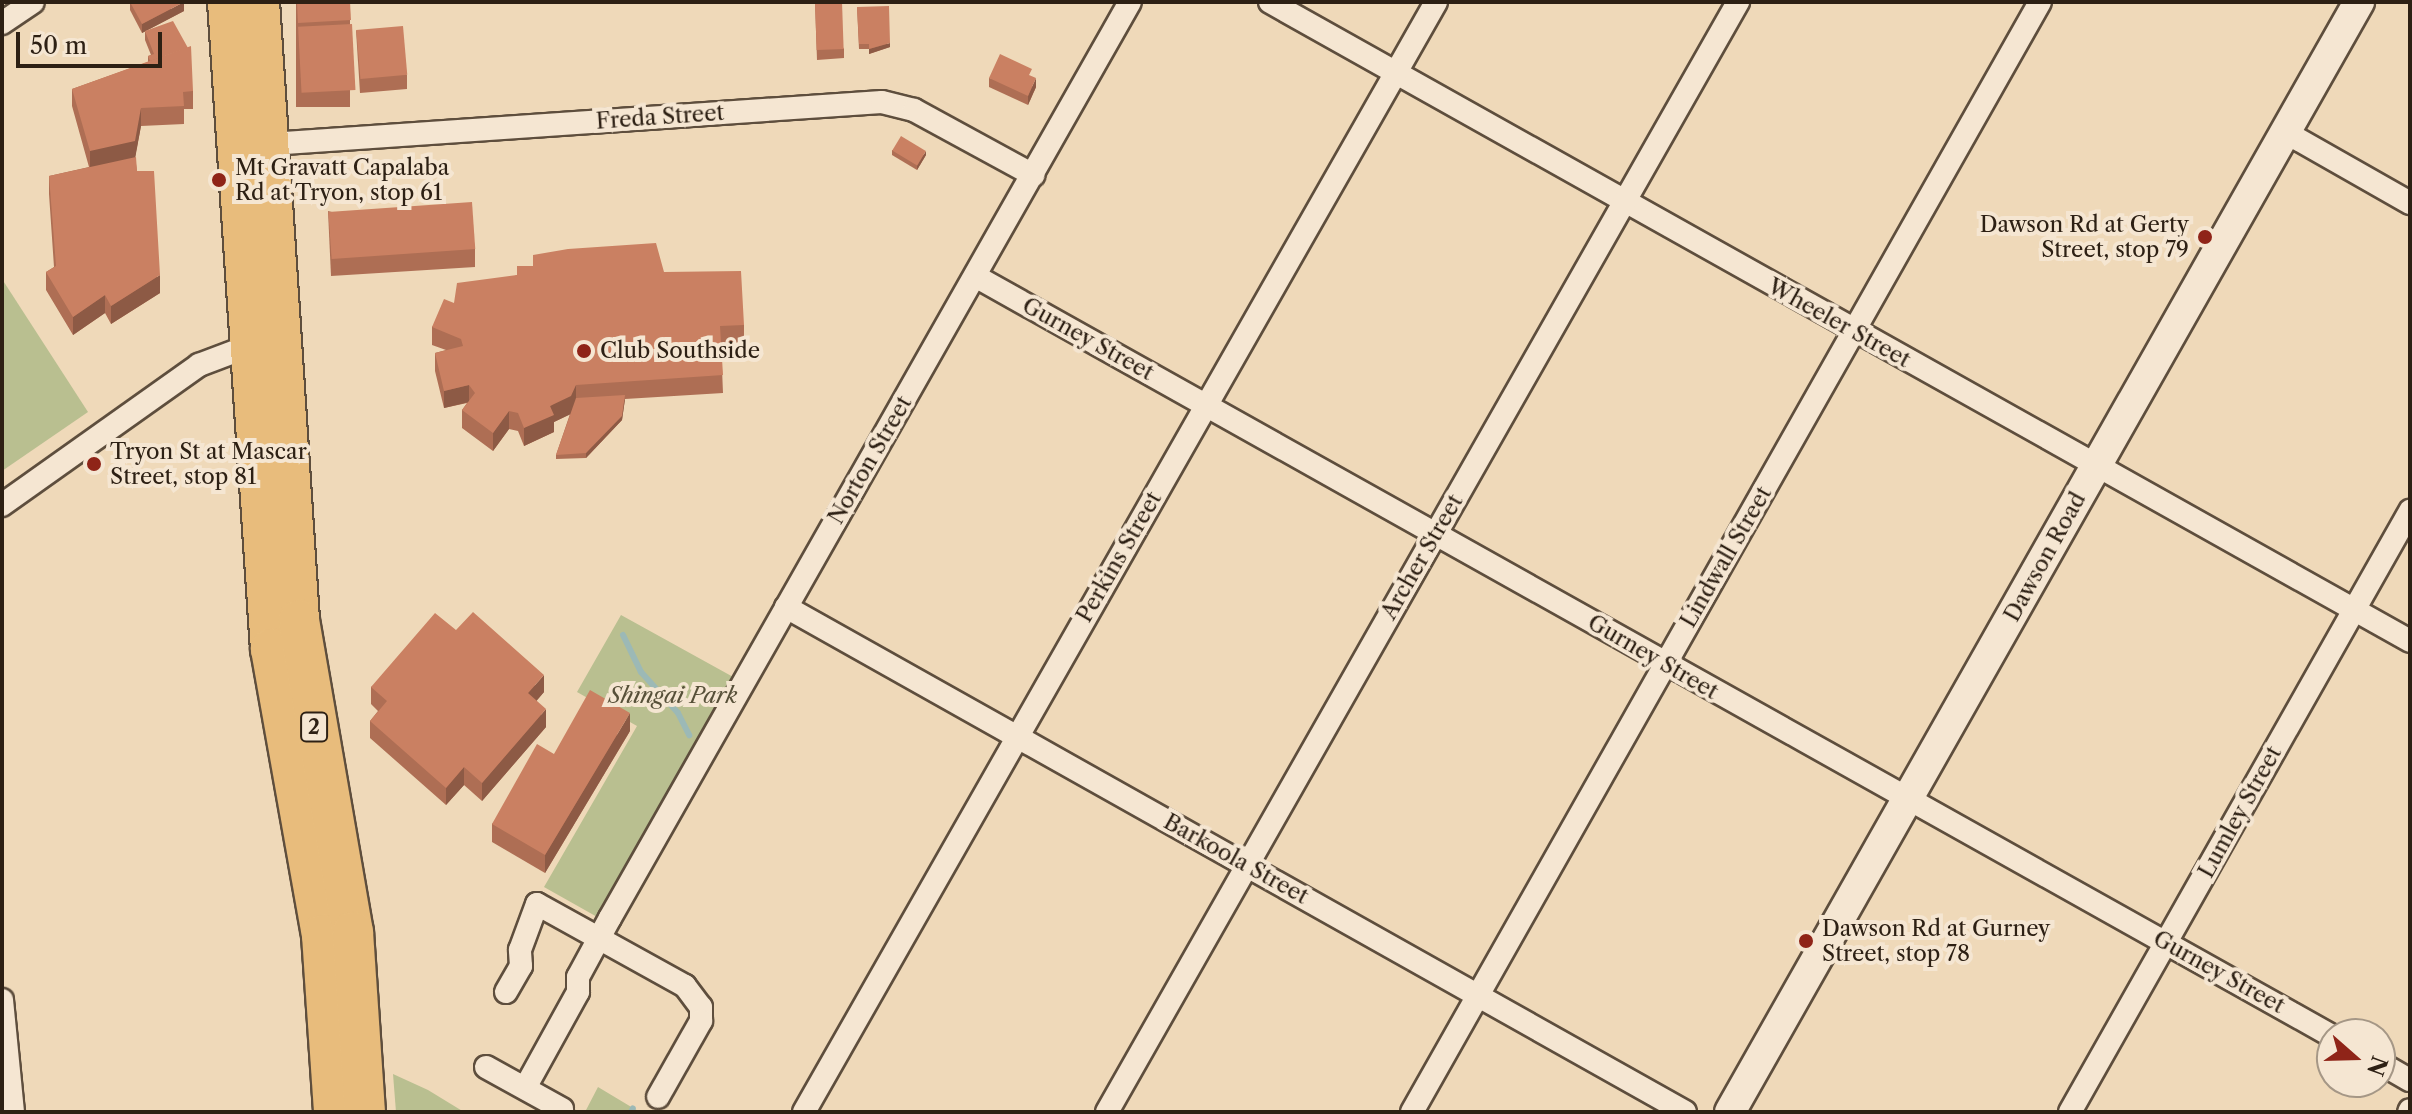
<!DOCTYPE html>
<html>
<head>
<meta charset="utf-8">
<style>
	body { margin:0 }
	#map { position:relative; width:2412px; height:1114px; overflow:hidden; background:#efd9b9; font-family:"Libre Caslon Text",serif }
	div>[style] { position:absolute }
	.green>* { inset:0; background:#b9bf90 }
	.stream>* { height:6px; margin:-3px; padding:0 3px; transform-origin:3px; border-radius:3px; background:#9cb9b6 }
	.roads { filter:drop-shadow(2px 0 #5e4e3d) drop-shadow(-2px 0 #5e4e3d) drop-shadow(0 2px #5e4e3d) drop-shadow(0 -2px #5e4e3d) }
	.street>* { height:22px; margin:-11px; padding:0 11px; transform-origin:11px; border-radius:11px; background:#f5e6d2 }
	.secondary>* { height:30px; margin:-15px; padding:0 15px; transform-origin:15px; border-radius:15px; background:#f5e6d2 }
	.highway>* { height:40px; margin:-20px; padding:0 20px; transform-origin:20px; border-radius:20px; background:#e8bc7c }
	.wall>* { inset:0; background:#ae6e54; transform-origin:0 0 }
	.shaded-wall>* { inset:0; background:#8d5a45 }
	.building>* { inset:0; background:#ca8062; transform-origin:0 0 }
	.dots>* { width:22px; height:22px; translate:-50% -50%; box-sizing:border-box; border:4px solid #f5e6d2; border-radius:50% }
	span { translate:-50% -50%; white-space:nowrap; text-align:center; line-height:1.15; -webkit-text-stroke:8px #f5e6d2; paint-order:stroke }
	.shield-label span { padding:2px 6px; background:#f5e6d2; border:2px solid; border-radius:6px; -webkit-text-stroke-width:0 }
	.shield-label { font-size:20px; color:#2d2014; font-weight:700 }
	.street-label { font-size:22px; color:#2d2014 }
	.poi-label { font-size:22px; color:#2d2014 }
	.left { translate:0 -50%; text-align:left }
	.right { translate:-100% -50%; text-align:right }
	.park-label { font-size:22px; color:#575039; font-style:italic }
	.frame { position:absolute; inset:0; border:4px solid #2d2014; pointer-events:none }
	.north { position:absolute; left:2316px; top:1018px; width:80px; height:80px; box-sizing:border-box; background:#f5e6d2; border:2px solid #a59786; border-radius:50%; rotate:110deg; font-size:22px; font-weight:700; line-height:32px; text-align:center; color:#2d2014 }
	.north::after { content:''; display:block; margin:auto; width:28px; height:36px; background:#8f2418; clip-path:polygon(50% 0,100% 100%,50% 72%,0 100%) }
	.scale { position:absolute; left:16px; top:32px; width:146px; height:36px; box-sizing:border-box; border:4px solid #2d2014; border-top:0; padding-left:10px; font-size:24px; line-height:28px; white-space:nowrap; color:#2d2014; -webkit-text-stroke:6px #f5e6d2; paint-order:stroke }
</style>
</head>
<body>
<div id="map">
	<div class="green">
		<div style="clip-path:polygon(2px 279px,88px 412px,2px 471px)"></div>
		<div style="clip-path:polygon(621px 615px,735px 678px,599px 918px,544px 887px,637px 726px,577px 692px)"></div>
		<div style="clip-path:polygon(393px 1074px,428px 1090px,464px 1112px,396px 1112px)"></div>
		<div style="clip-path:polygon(598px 1087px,633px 1108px,640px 1112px,585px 1112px)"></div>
	</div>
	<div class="stream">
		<div style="left:623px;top:635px;width:41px;rotate:64.1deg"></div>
		<div style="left:641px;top:672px;width:55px;rotate:47.9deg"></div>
		<div style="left:678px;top:713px;width:25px;rotate:63deg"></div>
		<div style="left:631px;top:1112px;width:4px;rotate:-63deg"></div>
	</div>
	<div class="roads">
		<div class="street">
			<div style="left:1270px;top:2px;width:1307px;rotate:29.27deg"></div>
			<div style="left:2px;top:23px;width:37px;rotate:-34deg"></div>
			<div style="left:2285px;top:132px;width:144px;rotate:29.6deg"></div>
			<div style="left:270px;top:144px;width:613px;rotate:-3.93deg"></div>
			<div style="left:882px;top:102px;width:33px;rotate:14deg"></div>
			<div style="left:914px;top:110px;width:136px;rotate:28.6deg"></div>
			<div style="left:975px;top:276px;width:1555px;rotate:29.25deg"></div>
			<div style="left:2px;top:505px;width:242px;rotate:-35.4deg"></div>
			<div style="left:199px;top:365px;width:65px;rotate:-20.7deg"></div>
			<div style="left:786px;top:607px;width:1031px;rotate:29.32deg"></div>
			<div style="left:506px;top:992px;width:30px;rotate:-60deg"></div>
			<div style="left:521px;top:966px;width:16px;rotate:-94deg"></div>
			<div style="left:520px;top:950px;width:49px;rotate:-69.7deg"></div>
			<div style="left:537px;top:904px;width:169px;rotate:29deg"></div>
			<div style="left:685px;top:986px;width:26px;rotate:53deg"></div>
			<div style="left:701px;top:1007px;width:14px;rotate:90deg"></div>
			<div style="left:701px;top:1021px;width:87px;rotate:119.5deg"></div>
			<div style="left:2px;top:1000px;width:113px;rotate:84.4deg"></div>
			<div style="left:2380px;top:1063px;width:34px;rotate:30deg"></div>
			<div style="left:486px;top:1067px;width:87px;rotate:28.9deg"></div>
			<div style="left:525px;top:1088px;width:110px;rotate:-61.1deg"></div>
			<div style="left:578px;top:992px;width:15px;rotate:-90deg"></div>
			<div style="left:578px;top:977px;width:67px;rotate:-61.5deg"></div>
			<div style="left:610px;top:918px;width:1053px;rotate:-60.42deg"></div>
			<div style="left:804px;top:1112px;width:1277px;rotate:-60.34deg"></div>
			<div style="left:1107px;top:1112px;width:1277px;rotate:-60.38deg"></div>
			<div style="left:1412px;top:1112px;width:1275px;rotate:-60.5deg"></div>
			<div style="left:2070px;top:1112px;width:691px;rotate:-60.5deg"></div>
			<div style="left:2409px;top:1112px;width:2px;rotate:-63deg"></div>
		</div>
		<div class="secondary">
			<div style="left:1730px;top:1112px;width:1276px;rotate:-60.46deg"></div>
		</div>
		<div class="highway">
			<div style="left:228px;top:2px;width:648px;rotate:86.2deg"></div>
			<div style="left:271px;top:649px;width:291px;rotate:79.9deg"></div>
			<div style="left:322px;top:935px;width:177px;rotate:86.1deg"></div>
			<div style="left:259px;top:2px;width:619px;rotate:86.3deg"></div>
			<div style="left:299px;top:620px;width:317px;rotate:80.2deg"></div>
			<div style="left:353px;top:932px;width:180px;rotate:86.2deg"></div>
		</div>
	</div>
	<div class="wall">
		<div style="clip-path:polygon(130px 2px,184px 11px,142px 33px,130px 10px)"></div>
		<div style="left:296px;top:2px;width:54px;height:105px"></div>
		<div style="clip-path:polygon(815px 3px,844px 49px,844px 58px,817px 60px)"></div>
		<div style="clip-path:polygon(857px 7px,890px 47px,869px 54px,869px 49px,859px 49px)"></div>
		<div style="clip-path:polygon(356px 30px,407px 75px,407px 89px,360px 93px)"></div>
		<div style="clip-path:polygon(145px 31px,193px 91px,193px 109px,184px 109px,184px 124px,141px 126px,135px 157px,137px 171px,160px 293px,111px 324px,105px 313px,73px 335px,46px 290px,46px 272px,54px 267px,49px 194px,49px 176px,89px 167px,72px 106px,72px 89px,148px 62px,148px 56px,151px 55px,145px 40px)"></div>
		<div style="clip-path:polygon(989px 78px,1036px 87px,1028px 105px,989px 87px)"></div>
		<div style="clip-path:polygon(892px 150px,926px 155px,917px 170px,892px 155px)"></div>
		<div style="clip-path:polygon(328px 211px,475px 249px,475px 267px,331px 276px)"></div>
		<div style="clip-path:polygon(533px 255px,664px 272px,744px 325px,744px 342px,721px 344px,723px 393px,625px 399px,622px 420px,586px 458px,556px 459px,556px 455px,570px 414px,554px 422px,554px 432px,524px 446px,518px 431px,509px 429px,493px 451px,462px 428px,462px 410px,467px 403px,444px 408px,435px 371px,435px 353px,446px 350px,432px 345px,432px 327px,454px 303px,517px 275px,517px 266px,533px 266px)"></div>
		<div style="clip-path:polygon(456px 630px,544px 692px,536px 701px,546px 727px,482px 801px,464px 785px,446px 805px,370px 738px,370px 721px,378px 711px,371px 704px,371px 687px)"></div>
		<div style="clip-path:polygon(630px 731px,545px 873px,492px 842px,492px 824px,554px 754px)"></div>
	</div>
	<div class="shaded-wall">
		<div style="clip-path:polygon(184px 2px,184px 11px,142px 33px,142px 24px)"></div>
		<div style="clip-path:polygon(890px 43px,890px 47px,869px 54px,869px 49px)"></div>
		<div style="clip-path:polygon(1036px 78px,1036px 87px,1028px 105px,1028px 96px)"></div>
		<div style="clip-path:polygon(141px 108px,141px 126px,135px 159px,90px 169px,90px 151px)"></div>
		<div style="clip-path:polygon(926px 151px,926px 155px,917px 170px,917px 166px)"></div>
		<div style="clip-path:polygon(160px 275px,160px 293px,111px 324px,111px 306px)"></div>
		<div style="clip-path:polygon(105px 295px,105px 313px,73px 335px,73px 317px)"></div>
		<div style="clip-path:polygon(469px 385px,469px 402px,444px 408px,444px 391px)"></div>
		<div style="clip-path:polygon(576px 385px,576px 403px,571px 414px,554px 422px,554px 432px,524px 446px,524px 428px)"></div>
		<div style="clip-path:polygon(625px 399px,622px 420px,586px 458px,586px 453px)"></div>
		<div style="clip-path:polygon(509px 411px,509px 429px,493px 451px,493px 433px)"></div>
		<div style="clip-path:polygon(544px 675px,544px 692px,528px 711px,528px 693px)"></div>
		<div style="clip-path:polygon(546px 709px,546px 727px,482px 801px,482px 783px)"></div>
		<div style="clip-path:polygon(630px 713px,630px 731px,545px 873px,545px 855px)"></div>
		<div style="clip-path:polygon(464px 767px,464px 785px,446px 805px,446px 788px)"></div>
	</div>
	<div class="building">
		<div style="clip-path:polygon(130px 2px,184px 2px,142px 24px)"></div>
		<div style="clip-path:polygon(297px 2px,350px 2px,351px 20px,298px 23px)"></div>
		<div style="left:842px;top:2px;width:47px;height:27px;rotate:88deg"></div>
		<div style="clip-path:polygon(889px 6px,890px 43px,869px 49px,869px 44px,859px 44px,857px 7px)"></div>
		<div style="clip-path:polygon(173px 21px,188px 48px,150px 61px,148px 56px,154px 54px,145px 31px)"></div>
		<div style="left:352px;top:24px;width:66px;height:54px;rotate:87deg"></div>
		<div style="left:403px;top:26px;width:49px;height:47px;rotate:85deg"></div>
		<div style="clip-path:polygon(191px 46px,193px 91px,183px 92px,184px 106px,141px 108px,135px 141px,90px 151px,72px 89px)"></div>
		<div style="clip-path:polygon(1000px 54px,1032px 69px,1029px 75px,1036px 78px,1028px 96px,989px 78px)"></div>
		<div style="left:901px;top:136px;width:29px;height:17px;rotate:31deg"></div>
		<div style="clip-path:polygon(136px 157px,137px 171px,154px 171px,160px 275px,111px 306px,105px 295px,73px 317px,46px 272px,56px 266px,49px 176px)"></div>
		<div style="left:472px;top:202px;width:47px;height:144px;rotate:86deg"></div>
		<div style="clip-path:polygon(656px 243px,664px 272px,741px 271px,744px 325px,720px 326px,723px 375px,576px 385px,571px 396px,550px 406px,554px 415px,524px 428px,518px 413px,509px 411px,493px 433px,462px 410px,475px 393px,469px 385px,444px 391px,435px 353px,463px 346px,461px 339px,432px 327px,444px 299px,454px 303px,457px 283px,517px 275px,517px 266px,533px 266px,533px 255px,568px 249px)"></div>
		<div style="clip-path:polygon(625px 395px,622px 416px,586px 453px,556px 455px,576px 398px)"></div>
		<div style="clip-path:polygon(473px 612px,544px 675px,528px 693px,546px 709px,482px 783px,464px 767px,446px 788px,370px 721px,387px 701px,371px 687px,435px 613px,456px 630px)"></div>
		<div style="clip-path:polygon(590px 690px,630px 713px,545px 855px,492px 824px,537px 744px,554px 754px)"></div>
	</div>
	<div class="dots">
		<div style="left:219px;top:180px;background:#8f2418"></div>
		<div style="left:2205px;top:237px;background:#8f2418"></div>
		<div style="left:584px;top:351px;background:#8f2418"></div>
		<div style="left:94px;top:464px;background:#8f2418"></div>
		<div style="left:1806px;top:941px;background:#8f2418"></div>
	</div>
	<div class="shield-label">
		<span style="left:314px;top:727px">2</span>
	</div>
	<div class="street-label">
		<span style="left:660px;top:117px;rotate:-4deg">Freda Street</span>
		<span style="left:1839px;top:323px;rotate:29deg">Wheeler Street</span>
		<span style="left:1088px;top:339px;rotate:29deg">Gurney Street</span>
		<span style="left:870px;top:460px;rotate:-60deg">Norton Street</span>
		<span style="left:1119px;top:557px;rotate:-60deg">Perkins Street</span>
		<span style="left:1422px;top:557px;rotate:-60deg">Archer Street</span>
		<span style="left:1726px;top:557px;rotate:-60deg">Lindwall Street</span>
		<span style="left:2045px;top:557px;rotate:-61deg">Dawson Road</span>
		<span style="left:1653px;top:657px;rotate:30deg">Gurney Street</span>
		<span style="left:2240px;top:812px;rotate:-61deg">Lumley Street</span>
		<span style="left:1236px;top:859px;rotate:29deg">Barkoola Street</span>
		<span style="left:2219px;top:972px;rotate:29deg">Gurney Street</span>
	</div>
	<div class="poi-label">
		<span class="left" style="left:235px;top:180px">Mt Gravatt Capalaba<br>Rd at Tryon, stop 61</span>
		<span class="right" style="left:2189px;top:237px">Dawson Rd at Gerty<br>Street, stop 79</span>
		<span class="left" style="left:600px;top:351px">Club Southside</span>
		<span class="left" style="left:110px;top:464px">Tryon St at Mascar<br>Street, stop 81</span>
		<span class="left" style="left:1822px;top:941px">Dawson Rd at Gurney<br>Street, stop 78</span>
	</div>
	<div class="park-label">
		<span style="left:673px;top:696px">Shingai Park</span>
	</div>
	<div class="frame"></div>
	<div class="north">N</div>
	<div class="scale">50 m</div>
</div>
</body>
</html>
